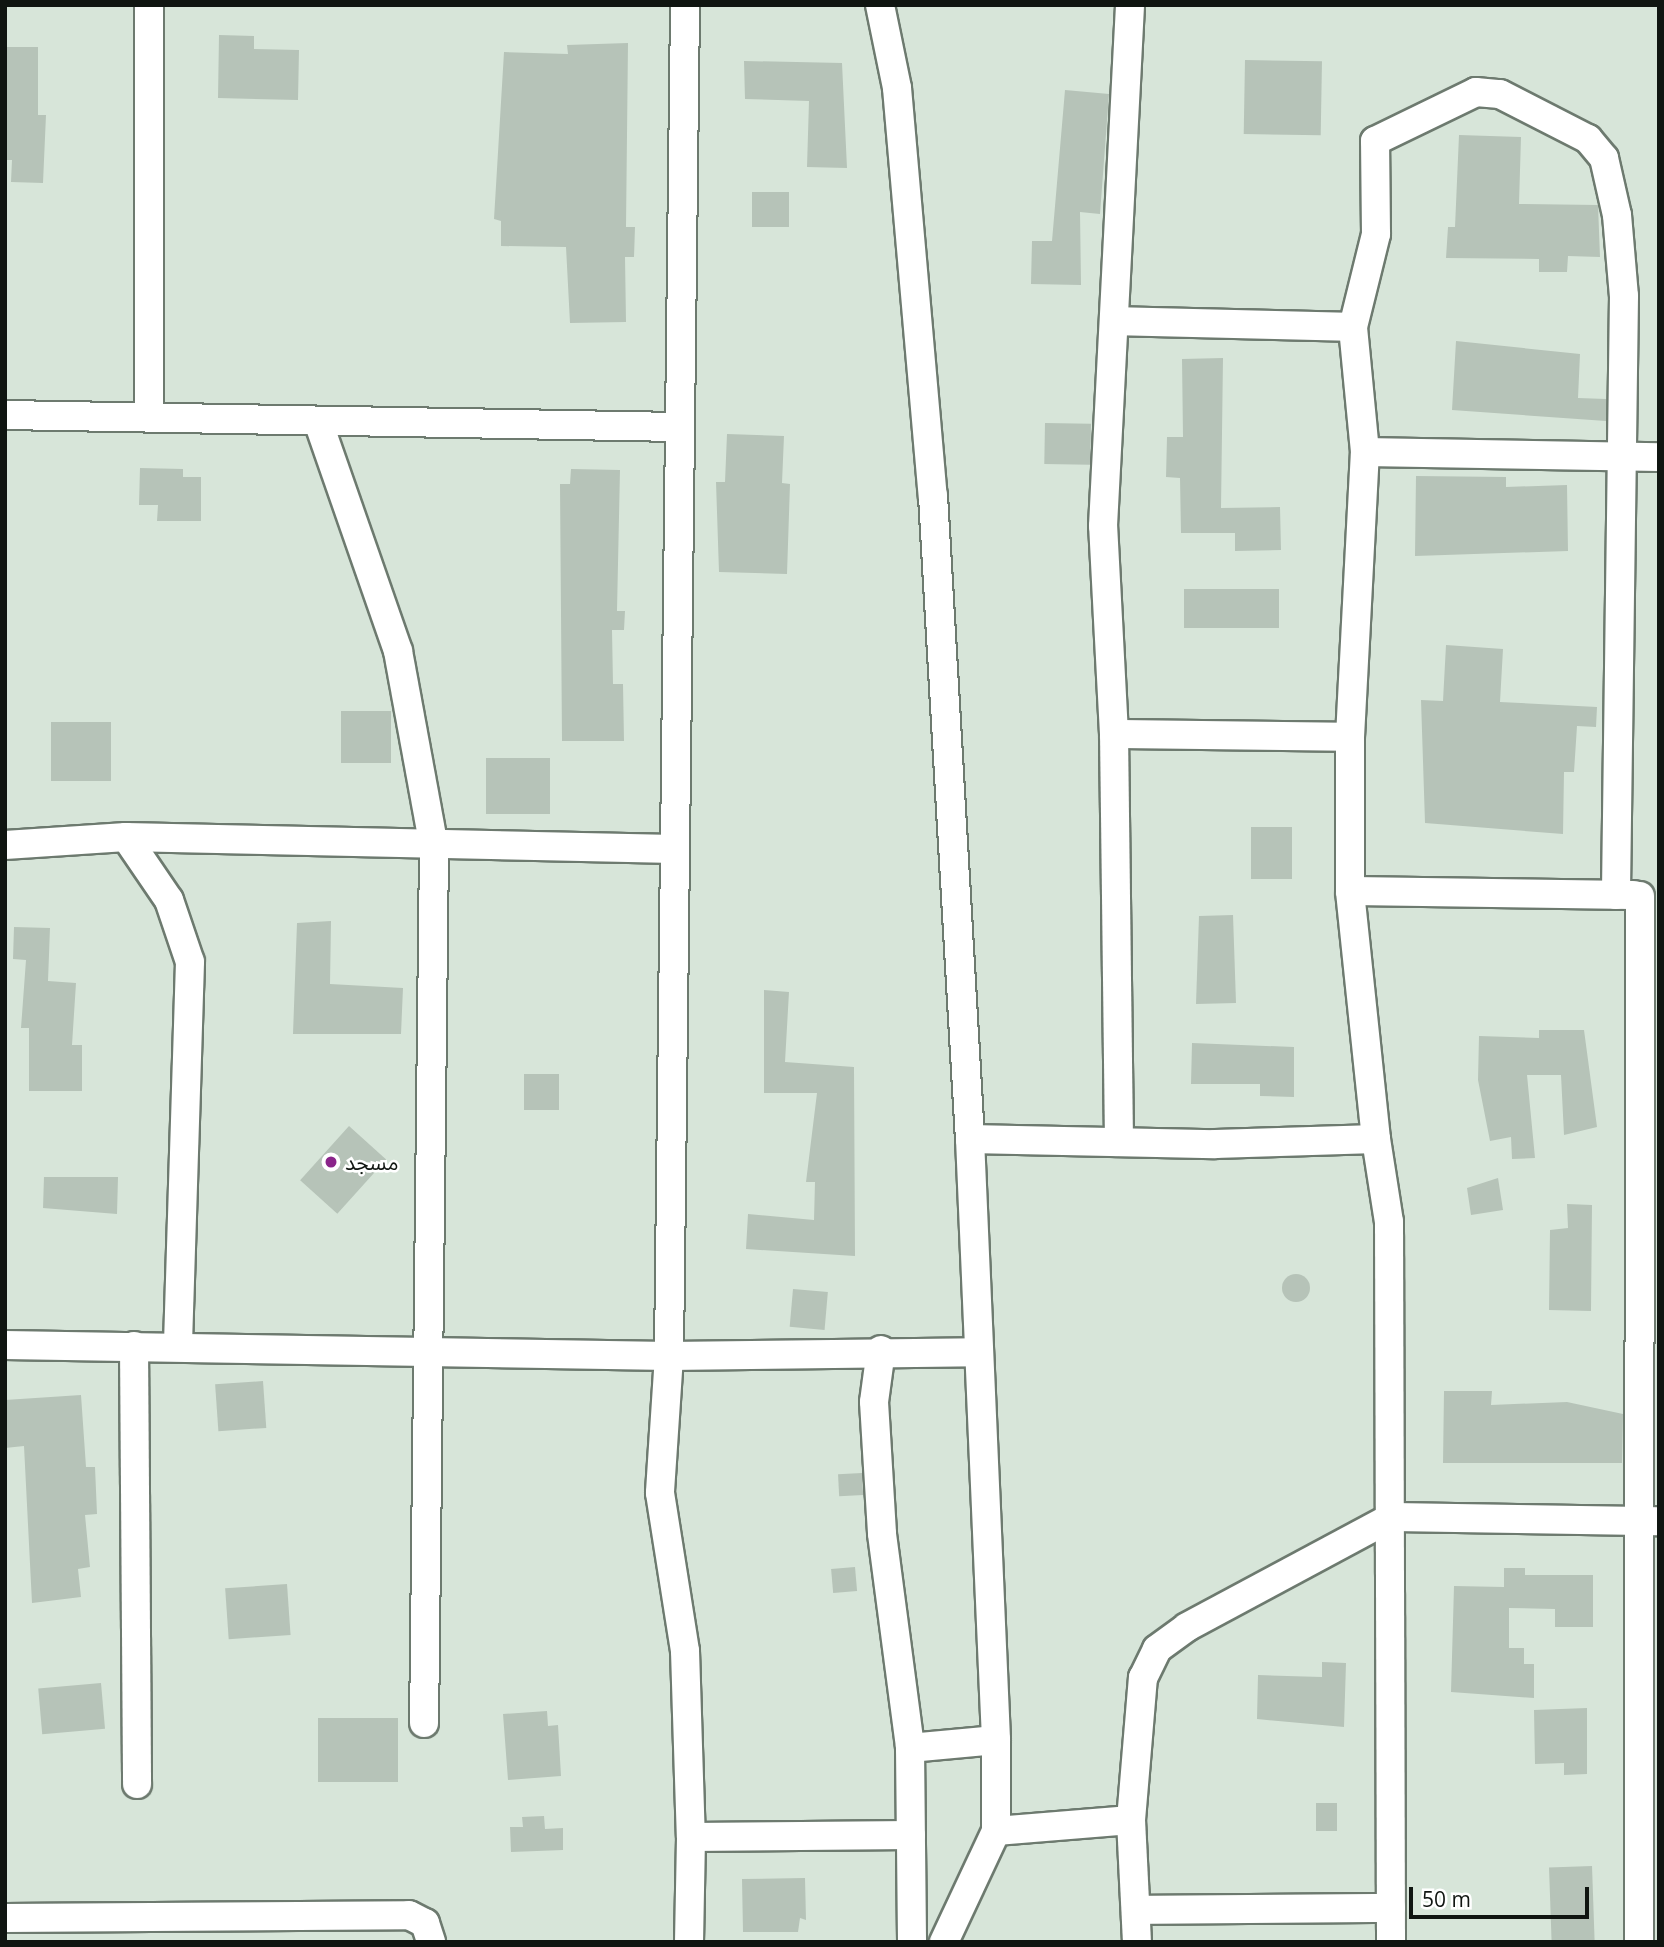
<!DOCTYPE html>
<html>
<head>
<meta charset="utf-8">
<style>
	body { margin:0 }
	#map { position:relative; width:1664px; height:1947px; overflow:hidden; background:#d7e5d9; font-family:"Open Sans","Noto Sans Arabic",sans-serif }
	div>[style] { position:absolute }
	.building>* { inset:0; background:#b6c3b8; transform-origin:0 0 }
	.round { border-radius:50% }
	.roads { filter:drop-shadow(2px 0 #6d7a6f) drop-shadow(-2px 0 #6d7a6f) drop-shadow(0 2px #6d7a6f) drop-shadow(0 -2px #6d7a6f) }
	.street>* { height:28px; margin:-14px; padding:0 14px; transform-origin:14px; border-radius:14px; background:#fff }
	.dots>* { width:19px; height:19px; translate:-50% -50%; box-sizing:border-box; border:4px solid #fff; border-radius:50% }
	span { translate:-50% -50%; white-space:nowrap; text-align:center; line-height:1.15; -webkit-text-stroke:5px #fff; paint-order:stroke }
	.poi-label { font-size:21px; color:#101511 }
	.left { translate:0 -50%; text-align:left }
	.frame { position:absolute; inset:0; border:7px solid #101511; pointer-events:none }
	.scale { position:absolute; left:1409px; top:1887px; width:180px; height:32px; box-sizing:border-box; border:4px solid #101511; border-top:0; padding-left:9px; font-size:21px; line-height:24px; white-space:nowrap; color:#101511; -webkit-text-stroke:5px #fff; paint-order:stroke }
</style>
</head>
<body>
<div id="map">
	<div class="building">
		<div style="clip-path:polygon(219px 35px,254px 36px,254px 49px,299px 50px,298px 100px,218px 98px)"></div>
		<div style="clip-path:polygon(628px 43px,626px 227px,635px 227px,634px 257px,625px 257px,626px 322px,570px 323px,566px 247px,501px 246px,501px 221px,494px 219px,504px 52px,568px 54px,567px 45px)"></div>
		<div style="clip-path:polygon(5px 47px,38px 47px,38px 115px,46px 115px,43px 183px,11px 182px,12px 160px,5px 160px)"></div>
		<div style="left:1245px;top:60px;width:77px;height:74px;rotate:1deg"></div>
		<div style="clip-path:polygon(744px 61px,842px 63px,847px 168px,807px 167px,809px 101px,745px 99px)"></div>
		<div style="clip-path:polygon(1065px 90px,1109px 94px,1100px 214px,1080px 212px,1081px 285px,1031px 284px,1032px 241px,1052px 241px)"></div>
		<div style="clip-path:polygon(1459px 135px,1521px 137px,1519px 204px,1598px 205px,1600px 257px,1568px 256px,1567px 272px,1539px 272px,1539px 259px,1446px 258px,1448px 227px,1455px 227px)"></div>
		<div style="left:752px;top:192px;width:37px;height:35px"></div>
		<div style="clip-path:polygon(1456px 341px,1580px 354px,1578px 398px,1606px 399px,1606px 421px,1452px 410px)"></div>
		<div style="clip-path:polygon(1223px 358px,1221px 508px,1280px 507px,1281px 550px,1235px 551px,1235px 533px,1181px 533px,1180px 478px,1166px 477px,1167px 437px,1183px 437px,1182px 359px)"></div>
		<div style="left:1045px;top:423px;width:46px;height:41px;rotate:1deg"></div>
		<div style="clip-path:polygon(727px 434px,784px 436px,782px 483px,790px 484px,787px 574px,719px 572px,716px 482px,725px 482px)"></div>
		<div style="clip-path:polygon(140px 468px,183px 469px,183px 477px,201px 477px,201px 521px,157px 521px,158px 505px,139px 505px)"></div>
		<div style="clip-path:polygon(571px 469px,620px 470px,617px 611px,625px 611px,624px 630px,612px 630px,613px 684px,623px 684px,624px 741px,562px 741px,560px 484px,570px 484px)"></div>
		<div style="clip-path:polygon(1416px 476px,1506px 477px,1506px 487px,1567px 485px,1568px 551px,1415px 556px)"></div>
		<div style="left:1184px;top:589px;width:95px;height:39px"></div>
		<div style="clip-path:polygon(1446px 645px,1503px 649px,1500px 702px,1597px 707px,1596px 727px,1577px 726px,1574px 772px,1564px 772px,1563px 834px,1425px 823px,1421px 700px,1443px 701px)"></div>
		<div style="left:341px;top:711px;width:50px;height:52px"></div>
		<div style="left:111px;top:722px;width:59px;height:60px;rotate:90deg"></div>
		<div style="left:486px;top:758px;width:64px;height:56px"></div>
		<div style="left:1251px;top:827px;width:41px;height:52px"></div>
		<div style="clip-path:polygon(1233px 915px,1236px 1003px,1196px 1004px,1199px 916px)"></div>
		<div style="clip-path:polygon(331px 921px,330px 984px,403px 988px,401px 1034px,293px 1034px,297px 923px)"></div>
		<div style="clip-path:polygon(14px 927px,50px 928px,48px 981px,76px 983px,72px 1045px,82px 1045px,82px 1091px,29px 1091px,29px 1028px,21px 1028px,26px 960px,13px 959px)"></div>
		<div style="clip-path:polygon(764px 990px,789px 992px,785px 1062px,854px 1067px,855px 1256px,746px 1249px,748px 1214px,814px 1220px,815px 1182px,806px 1182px,817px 1093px,764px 1093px)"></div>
		<div style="clip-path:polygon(1539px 1030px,1584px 1030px,1597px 1127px,1564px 1135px,1561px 1075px,1527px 1075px,1535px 1158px,1512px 1159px,1511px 1137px,1490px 1141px,1478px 1080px,1479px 1036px,1539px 1038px)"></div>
		<div style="clip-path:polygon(1192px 1043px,1294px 1047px,1294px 1097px,1260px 1096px,1260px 1084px,1191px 1084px)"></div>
		<div style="left:559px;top:1074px;width:36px;height:35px;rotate:90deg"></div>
		<div style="left:349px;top:1126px;width:50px;height:73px;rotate:42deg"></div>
		<div style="clip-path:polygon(44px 1177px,118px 1177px,117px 1214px,43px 1208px)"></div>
		<div style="clip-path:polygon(1498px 1178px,1503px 1210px,1471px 1215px,1467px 1188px)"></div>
		<div style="clip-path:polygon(1567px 1204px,1592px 1205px,1591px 1311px,1549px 1310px,1550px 1230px,1568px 1228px)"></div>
		<div class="round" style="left:1282px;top:1274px;width:28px;height:28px"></div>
		<div style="left:793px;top:1289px;width:35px;height:38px;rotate:5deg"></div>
		<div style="left:263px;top:1381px;width:47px;height:48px;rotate:86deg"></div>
		<div style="clip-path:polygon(1444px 1391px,1492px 1391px,1491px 1405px,1567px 1402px,1623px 1414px,1622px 1463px,1443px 1463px)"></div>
		<div style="clip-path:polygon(81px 1395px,86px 1467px,95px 1467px,97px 1514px,85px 1515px,90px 1567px,78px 1569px,81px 1597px,32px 1603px,24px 1446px,5px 1448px,5px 1400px)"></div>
		<div style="left:862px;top:1473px;width:22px;height:24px;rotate:87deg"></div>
		<div style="left:855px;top:1567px;width:24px;height:24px;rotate:85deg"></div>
		<div style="clip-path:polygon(1504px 1568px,1525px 1568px,1525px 1575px,1593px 1575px,1593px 1627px,1555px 1627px,1555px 1609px,1509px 1608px,1509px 1648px,1524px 1648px,1524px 1664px,1534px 1664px,1534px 1698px,1451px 1692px,1454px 1586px,1504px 1587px)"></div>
		<div style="left:287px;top:1584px;width:51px;height:62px;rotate:86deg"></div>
		<div style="clip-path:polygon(1322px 1662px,1346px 1663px,1344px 1727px,1257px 1719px,1258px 1675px,1322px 1677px)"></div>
		<div style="left:101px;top:1683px;width:46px;height:63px;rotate:85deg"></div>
		<div style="clip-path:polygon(1587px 1708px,1587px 1774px,1564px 1775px,1564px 1763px,1535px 1764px,1534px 1710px)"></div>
		<div style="clip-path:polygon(547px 1711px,548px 1726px,558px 1725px,561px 1776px,508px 1780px,503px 1714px)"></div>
		<div style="left:318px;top:1718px;width:80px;height:64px"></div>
		<div style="left:1316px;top:1803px;width:21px;height:28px"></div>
		<div style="clip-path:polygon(544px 1816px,545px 1829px,563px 1828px,563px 1850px,511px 1852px,510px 1827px,523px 1827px,522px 1817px)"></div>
		<div style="left:1592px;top:1866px;width:76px;height:43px;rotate:88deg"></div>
		<div style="clip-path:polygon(805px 1878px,806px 1920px,800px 1918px,798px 1932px,743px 1932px,742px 1879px)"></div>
	</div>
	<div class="roads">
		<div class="street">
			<div style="left:685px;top:5px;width:1351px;rotate:90.68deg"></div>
			<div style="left:669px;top:1356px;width:137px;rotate:93.8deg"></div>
			<div style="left:660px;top:1493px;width:160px;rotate:81deg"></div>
			<div style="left:685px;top:1651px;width:186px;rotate:88.2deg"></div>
			<div style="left:880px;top:5px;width:85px;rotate:78.4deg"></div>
			<div style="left:897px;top:88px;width:410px;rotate:85deg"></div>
			<div style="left:933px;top:496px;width:644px;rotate:86.71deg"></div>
			<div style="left:970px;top:1139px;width:602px;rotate:87.52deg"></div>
			<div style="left:996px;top:1740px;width:91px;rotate:90deg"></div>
			<div style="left:996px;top:1831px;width:123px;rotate:115.1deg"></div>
			<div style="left:1115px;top:321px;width:238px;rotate:1.4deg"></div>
			<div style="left:149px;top:413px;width:408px;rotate:-90deg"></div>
			<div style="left:5px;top:415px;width:675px;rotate:1.02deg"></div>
			<div style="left:319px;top:424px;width:240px;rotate:70.8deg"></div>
			<div style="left:398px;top:651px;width:199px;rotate:79.6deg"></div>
			<div style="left:434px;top:847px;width:876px;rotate:90.65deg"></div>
			<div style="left:1365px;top:452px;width:294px;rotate:1deg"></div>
			<div style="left:1114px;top:734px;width:208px;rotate:-93deg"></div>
			<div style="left:1103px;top:526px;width:522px;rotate:-87.03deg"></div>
			<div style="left:126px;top:837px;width:76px;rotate:55.7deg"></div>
			<div style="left:169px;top:900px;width:65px;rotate:71.3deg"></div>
			<div style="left:190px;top:962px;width:385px;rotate:91.8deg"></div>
			<div style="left:5px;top:845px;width:121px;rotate:-3.8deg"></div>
			<div style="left:126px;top:837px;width:549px;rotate:1.25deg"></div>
			<div style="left:1350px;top:891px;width:284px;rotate:0.8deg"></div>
			<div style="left:970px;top:1139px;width:245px;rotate:1.2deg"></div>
			<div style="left:1215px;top:1144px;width:161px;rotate:-1.8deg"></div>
			<div style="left:1376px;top:1139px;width:84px;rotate:81.1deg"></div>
			<div style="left:1389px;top:1222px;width:720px;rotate:89.84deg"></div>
			<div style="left:1376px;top:1139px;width:249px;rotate:-96deg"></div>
			<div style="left:1350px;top:891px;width:154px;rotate:-90deg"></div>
			<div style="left:1350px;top:737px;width:285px;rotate:-87deg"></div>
			<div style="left:1365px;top:452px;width:126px;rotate:-95.5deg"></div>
			<div style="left:1353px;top:327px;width:96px;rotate:-76.1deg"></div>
			<div style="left:1376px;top:234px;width:93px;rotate:-90.6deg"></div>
			<div style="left:1375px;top:141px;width:112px;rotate:-25.9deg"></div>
			<div style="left:1476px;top:92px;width:24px;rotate:5deg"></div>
			<div style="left:1500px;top:94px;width:99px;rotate:27.1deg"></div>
			<div style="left:1588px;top:139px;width:25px;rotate:50deg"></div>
			<div style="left:1604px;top:158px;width:58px;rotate:77.2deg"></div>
			<div style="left:1617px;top:215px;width:81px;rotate:85.1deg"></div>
			<div style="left:1624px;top:296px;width:599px;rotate:90.77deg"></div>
			<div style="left:1119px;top:1142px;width:408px;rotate:-90.7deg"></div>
			<div style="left:1114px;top:734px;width:236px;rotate:0.7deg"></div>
			<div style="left:5px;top:1345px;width:664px;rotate:0.95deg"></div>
			<div style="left:669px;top:1356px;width:308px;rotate:-0.7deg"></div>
			<div style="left:134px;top:1346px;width:438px;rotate:89.6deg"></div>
			<div style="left:881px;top:1350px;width:52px;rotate:97.7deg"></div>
			<div style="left:874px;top:1402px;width:132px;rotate:86.5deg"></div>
			<div style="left:882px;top:1534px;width:216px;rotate:82.5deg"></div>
			<div style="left:910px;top:1748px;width:194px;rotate:89.4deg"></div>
			<div style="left:910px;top:1748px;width:86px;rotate:-5.3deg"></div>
			<div style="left:1131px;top:1820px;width:122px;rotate:87.2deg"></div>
			<div style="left:996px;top:1831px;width:135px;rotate:-4.7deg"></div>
			<div style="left:1131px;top:1820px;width:143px;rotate:-85.2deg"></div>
			<div style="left:1143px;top:1678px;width:32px;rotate:-64deg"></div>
			<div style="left:1157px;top:1649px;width:37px;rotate:-36deg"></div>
			<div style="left:1187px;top:1627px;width:233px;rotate:-28.2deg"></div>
			<div style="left:1392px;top:1517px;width:267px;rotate:0.9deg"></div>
			<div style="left:1138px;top:1910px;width:253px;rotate:-0.5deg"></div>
			<div style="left:5px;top:1918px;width:404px;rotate:-0.4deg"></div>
			<div style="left:409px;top:1915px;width:18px;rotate:27deg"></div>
			<div style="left:425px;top:1923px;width:20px;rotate:72deg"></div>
			<div style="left:689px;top:1942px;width:105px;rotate:-88.9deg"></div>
			<div style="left:691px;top:1837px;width:220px;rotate:-0.5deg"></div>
			<div style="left:1639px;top:1942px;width:1046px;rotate:-89.95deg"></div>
		</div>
	</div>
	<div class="dots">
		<div style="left:331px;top:1162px;background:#8a248a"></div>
	</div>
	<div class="poi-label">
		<span class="left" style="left:345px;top:1162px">مسجد</span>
	</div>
	<div class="frame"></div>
	<div class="scale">50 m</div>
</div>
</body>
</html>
